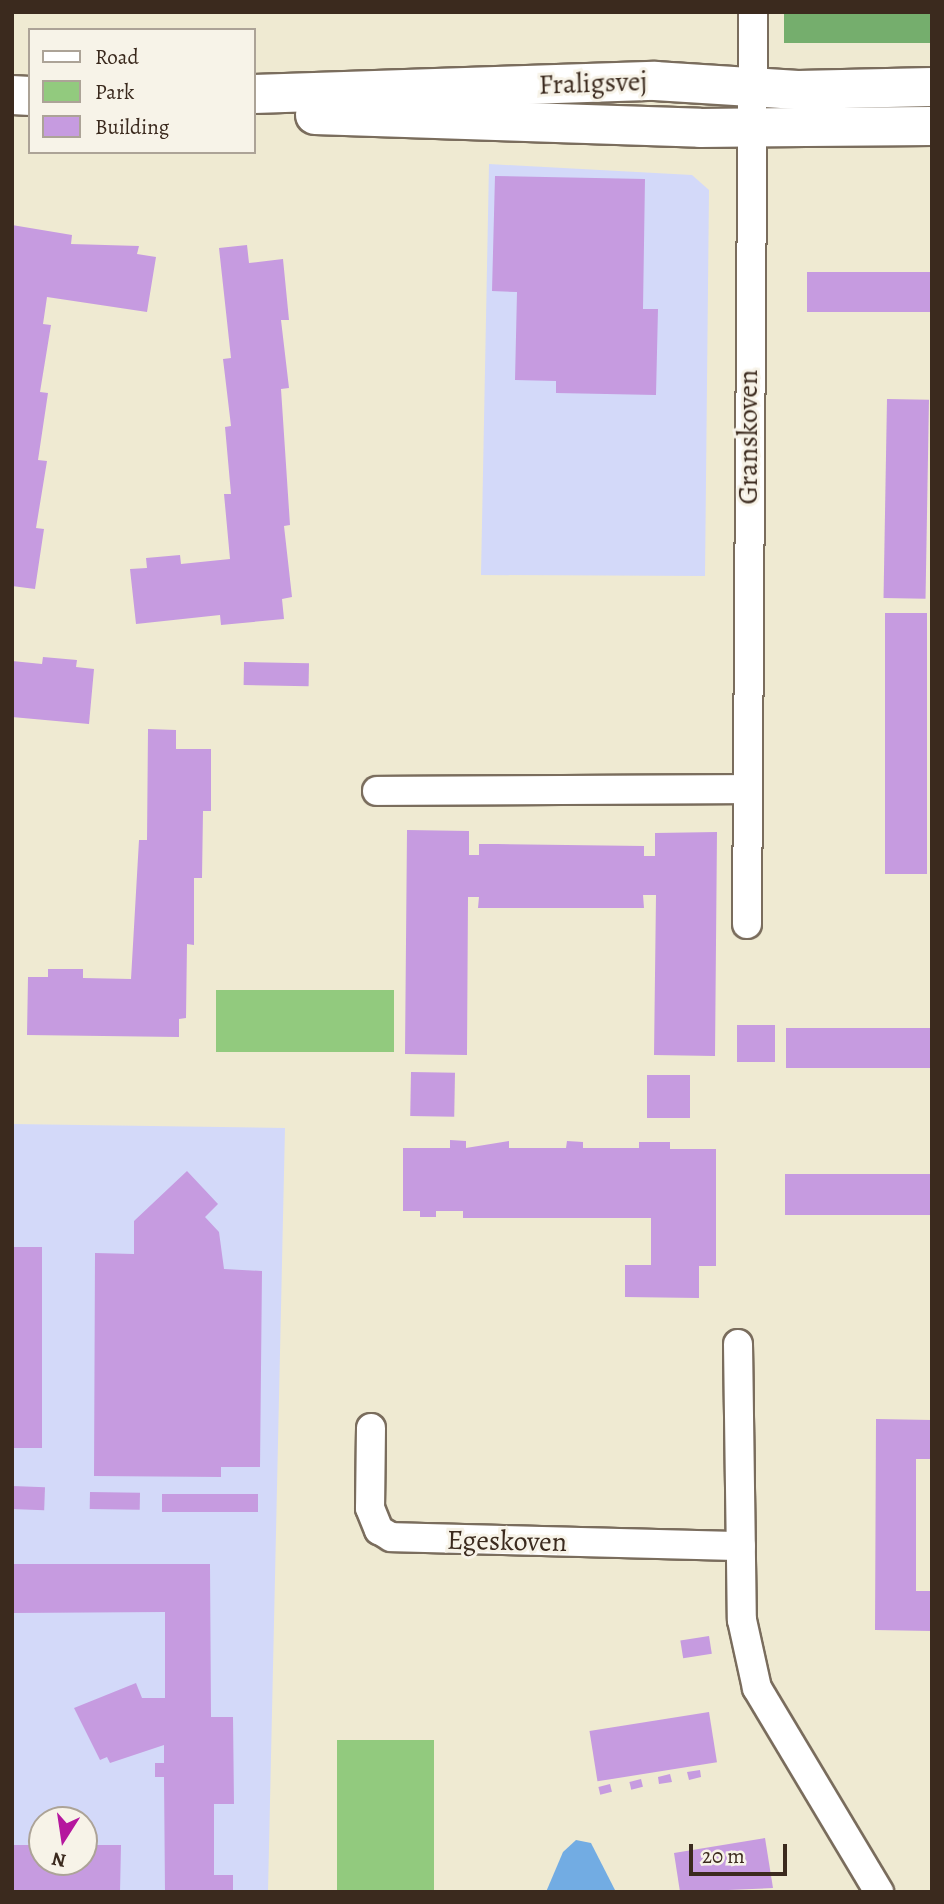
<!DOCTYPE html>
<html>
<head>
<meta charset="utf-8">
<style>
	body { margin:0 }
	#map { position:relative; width:944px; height:1904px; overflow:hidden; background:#efead2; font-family:Alegreya,serif }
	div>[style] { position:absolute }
	.built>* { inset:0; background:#d3d9f9 }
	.green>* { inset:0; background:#92ca7e; transform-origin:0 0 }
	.forest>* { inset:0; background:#75ae6d; transform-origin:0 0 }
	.water>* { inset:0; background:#72ace3 }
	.building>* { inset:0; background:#c69be0; transform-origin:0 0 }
	.roads { filter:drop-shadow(2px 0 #7a6d5d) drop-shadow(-2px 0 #7a6d5d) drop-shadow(0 2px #7a6d5d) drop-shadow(0 -2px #7a6d5d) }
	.street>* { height:28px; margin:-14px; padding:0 14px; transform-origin:14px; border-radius:14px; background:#fff }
	.secondary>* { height:38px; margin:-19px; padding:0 19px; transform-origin:19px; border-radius:19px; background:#fff }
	span { translate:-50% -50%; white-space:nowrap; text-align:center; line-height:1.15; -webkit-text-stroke:6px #f7f3e8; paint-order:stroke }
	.street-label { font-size:28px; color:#3b2a1e }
	.frame { position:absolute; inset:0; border:14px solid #3b2a1e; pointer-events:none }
	.legend { position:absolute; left:28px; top:28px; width:228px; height:126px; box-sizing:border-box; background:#f7f3e8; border:2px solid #aca397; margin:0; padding:9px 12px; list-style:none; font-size:21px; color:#3b2a1e }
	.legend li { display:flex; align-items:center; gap:14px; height:35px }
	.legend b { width:35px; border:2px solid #aca397 }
	.north { position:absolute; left:28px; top:1806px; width:70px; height:70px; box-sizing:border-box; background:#f7f3e8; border:2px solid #aca397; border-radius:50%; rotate:192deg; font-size:19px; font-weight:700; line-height:28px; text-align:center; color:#3b2a1e }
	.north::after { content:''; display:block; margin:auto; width:24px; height:32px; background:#b5179e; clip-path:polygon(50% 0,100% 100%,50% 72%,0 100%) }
	.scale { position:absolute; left:689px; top:1844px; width:98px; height:32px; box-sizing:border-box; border:4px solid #3b2a1e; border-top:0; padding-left:9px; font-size:21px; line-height:24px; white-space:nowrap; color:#3b2a1e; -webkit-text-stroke:5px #f7f3e8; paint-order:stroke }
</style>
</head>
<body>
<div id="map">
	<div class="built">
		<div style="clip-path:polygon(489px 164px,692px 175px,709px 190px,705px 576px,481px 575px)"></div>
		<div style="clip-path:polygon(evenodd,12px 1124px,285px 1128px,268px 1892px,12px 1892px,12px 1124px,42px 1820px,84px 1820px,84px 1862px,42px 1862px,42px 1820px)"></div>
	</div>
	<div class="green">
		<div style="left:216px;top:990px;width:178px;height:62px"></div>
		<div style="left:337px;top:1740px;width:97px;height:152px"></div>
	</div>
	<div class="forest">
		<div style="left:784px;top:12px;width:148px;height:31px"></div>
	</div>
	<div class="water">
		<div style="clip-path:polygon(576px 1840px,591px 1843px,616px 1892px,546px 1892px,563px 1852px)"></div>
	</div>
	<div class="building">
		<div style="clip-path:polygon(495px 176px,645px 179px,643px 309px,658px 309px,656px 395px,556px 393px,556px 381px,515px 380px,517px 292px,492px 291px)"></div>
		<div style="clip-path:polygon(12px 225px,72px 235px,71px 244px,139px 246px,137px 254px,156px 257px,147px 312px,47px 297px,43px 324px,51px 325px,40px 392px,48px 393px,38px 460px,47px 461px,36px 528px,44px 529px,35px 589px,12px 586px)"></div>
		<div style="clip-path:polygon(247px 245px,249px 263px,283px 259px,289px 320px,281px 320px,289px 388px,281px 389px,290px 525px,284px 526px,292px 597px,282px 599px,284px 619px,221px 625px,220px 615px,136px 624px,130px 569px,147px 568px,146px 558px,180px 555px,181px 564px,230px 559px,224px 494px,231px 494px,225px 427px,231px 426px,223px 359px,231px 358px,219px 248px)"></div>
		<div style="left:807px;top:272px;width:125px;height:40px"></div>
		<div style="left:887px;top:399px;width:42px;height:199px;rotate:1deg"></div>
		<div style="left:885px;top:613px;width:42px;height:261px"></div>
		<div style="clip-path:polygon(43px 657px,77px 660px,76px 667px,94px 669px,89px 724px,12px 717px,12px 661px,42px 664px)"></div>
		<div style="left:244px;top:662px;width:65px;height:23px;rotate:1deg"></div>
		<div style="clip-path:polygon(148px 729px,176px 730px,176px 749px,211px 749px,211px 811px,203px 811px,202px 878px,194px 878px,194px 945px,187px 944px,186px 1018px,179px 1019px,179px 1037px,27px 1035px,28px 977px,48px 977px,48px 969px,83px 969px,83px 978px,131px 979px,139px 840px,147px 840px)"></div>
		<div style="clip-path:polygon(407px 830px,469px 831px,469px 855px,479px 855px,479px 844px,497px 844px,644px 846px,644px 856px,655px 856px,655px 833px,717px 832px,715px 1056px,654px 1055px,656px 895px,643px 895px,644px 908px,478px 908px,479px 897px,468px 897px,467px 1055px,405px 1054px)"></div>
		<div style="left:737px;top:1025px;width:38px;height:37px"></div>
		<div style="left:786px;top:1028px;width:146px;height:40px"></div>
		<div style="left:411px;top:1072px;width:44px;height:44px;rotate:1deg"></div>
		<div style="left:647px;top:1075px;width:43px;height:43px"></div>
		<div style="clip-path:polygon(450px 1140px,466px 1141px,466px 1148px,509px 1141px,509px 1148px,566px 1148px,567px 1141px,583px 1142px,583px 1148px,639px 1148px,639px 1142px,670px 1142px,670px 1149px,716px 1149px,716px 1266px,699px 1266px,699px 1298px,625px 1297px,625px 1265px,651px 1265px,651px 1218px,463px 1218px,463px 1211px,436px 1211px,436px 1217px,420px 1217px,420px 1211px,403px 1211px,403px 1148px,450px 1148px)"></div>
		<div style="clip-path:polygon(187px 1171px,218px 1204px,205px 1217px,219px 1232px,224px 1269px,262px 1271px,260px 1467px,221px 1467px,221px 1477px,94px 1476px,95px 1253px,134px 1254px,134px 1221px)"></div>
		<div style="left:785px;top:1174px;width:147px;height:41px"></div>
		<div style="left:12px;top:1247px;width:30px;height:201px"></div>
		<div style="clip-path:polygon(876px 1419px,932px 1420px,932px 1459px,916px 1459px,916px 1591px,932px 1591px,932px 1631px,875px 1630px)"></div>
		<div style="left:12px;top:1486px;width:33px;height:23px;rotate:2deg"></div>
		<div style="left:90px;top:1492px;width:50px;height:17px;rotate:1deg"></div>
		<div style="left:258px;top:1494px;width:18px;height:96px;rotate:90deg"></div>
		<div style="clip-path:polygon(12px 1564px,210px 1564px,211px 1717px,233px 1717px,234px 1804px,214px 1804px,214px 1875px,233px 1875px,233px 1892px,165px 1892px,164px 1777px,155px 1777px,155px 1763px,164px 1763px,164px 1745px,110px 1763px,107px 1757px,100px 1760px,74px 1708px,136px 1683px,142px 1698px,165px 1698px,165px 1612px,12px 1613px)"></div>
		<div style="left:709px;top:1636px;width:18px;height:29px;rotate:81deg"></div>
		<div style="left:709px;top:1712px;width:51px;height:121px;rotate:81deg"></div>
		<div style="clip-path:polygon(700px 1770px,701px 1777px,689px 1780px,687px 1772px)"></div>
		<div style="clip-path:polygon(670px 1774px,672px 1782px,659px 1784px,658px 1777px)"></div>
		<div style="left:641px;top:1779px;width:8px;height:12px;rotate:76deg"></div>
		<div style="left:610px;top:1784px;width:8px;height:12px;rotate:76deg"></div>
		<div style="clip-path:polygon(765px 1838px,773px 1888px,680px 1892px,674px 1853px)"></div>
		<div style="clip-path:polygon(12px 1845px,42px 1845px,42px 1862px,84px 1862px,84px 1845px,121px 1845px,120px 1892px,12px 1892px)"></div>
	</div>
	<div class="roads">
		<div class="street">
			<div style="left:377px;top:791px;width:370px;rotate:-0.3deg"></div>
			<div style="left:747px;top:924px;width:912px;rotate:-89.62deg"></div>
			<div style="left:738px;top:1344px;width:276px;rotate:89.2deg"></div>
			<div style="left:742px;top:1620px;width:70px;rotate:77.6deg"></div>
			<div style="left:757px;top:1688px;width:238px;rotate:59.1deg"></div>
			<div style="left:371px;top:1428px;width:80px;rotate:90.7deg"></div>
			<div style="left:370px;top:1508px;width:24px;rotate:68deg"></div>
			<div style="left:379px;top:1530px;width:14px;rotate:30deg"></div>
			<div style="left:391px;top:1537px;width:350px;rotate:1.5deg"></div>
		</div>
		<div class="secondary">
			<div style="left:254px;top:94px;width:401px;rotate:-1.9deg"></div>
			<div style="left:655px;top:81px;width:143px;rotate:3.6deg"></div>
			<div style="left:798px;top:90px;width:134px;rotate:-1.3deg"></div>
			<div style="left:12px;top:95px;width:18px;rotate:3deg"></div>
			<div style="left:315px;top:115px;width:385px;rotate:1.9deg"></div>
			<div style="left:700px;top:128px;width:232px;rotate:-0.5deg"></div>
		</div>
	</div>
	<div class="street-label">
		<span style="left:593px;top:83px;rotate:-2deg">Fraligsvej</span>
		<span style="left:748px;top:437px;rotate:-90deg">Granskoven</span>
		<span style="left:507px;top:1541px;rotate:1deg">Egeskoven</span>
	</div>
	<div class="frame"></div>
	<ul class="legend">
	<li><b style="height:9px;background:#fff"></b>Road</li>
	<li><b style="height:19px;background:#92ca7e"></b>Park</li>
	<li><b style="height:19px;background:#c69be0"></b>Building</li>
	</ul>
	<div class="north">N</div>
	<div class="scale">20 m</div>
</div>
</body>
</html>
